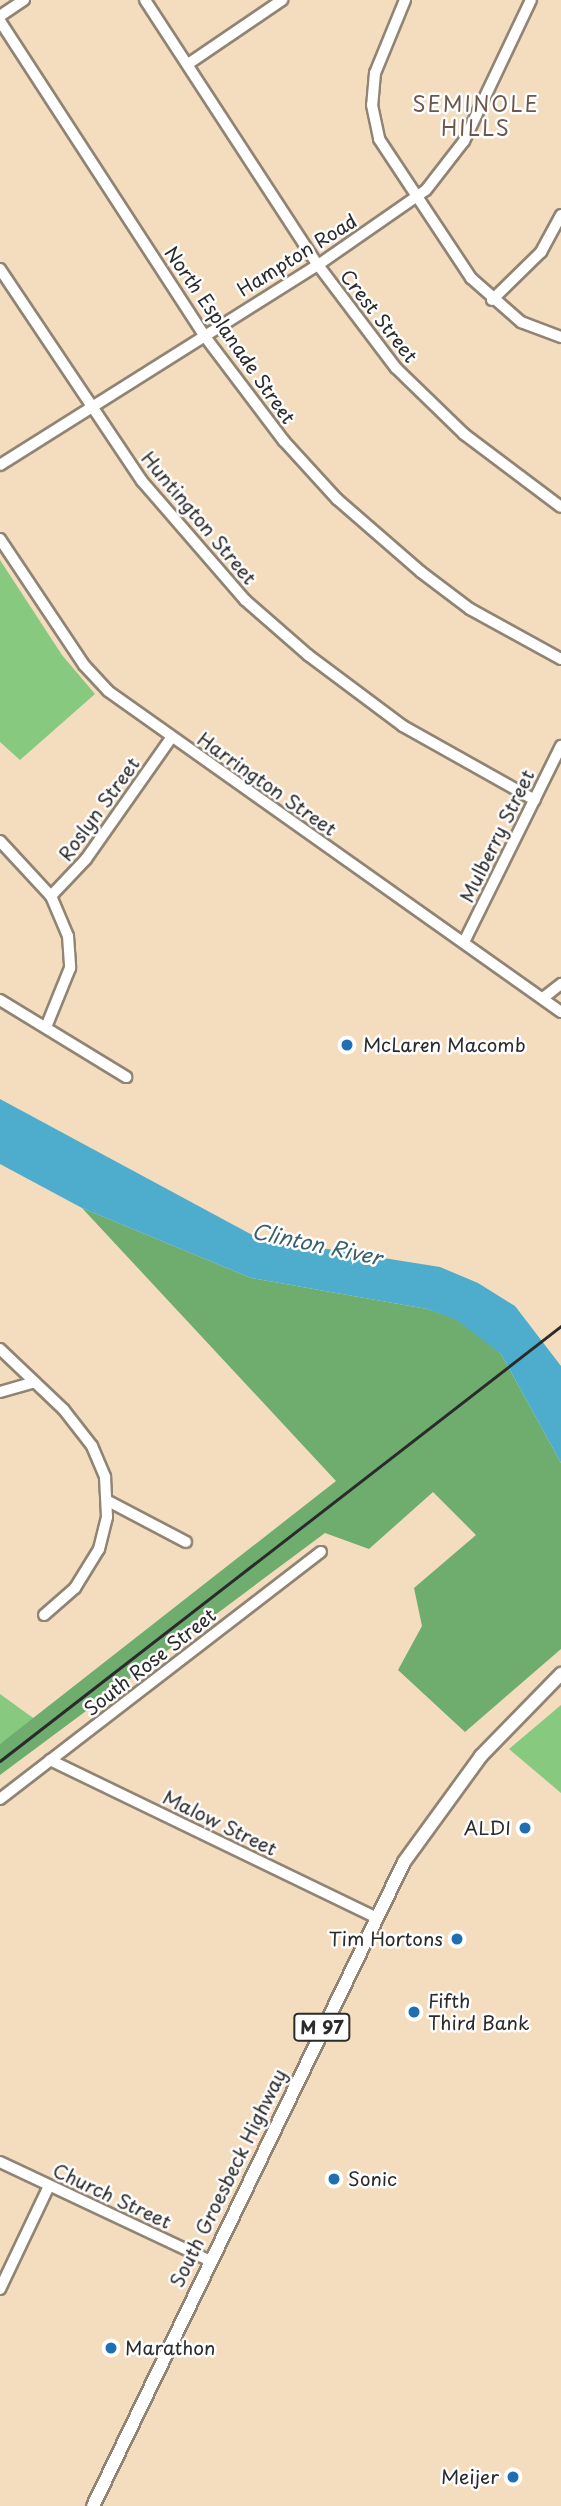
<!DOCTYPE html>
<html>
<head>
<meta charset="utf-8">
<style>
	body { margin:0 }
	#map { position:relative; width:561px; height:2506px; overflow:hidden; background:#f4dcbe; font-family:"Playpen Sans",sans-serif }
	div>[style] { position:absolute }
	.green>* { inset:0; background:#88c980 }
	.forest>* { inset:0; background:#6ead6e }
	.water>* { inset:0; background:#4eadcd }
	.roads { filter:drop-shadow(2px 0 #908474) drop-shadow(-2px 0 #908474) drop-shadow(0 2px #908474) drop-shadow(0 -2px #908474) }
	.minor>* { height:10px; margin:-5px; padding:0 5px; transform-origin:5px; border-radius:5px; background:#fff }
	.major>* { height:12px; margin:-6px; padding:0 6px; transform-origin:6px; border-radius:6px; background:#fff }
	.rail>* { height:2.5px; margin:-1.25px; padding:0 1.25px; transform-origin:1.25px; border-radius:1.25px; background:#2b2b2b }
	.dots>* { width:19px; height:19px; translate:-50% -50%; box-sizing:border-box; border:4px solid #fff; border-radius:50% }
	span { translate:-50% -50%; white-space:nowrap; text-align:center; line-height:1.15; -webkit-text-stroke:5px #fff; paint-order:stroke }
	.shield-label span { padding:2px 5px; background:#fff; border:2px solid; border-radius:5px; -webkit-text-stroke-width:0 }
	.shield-label { font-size:18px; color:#2b2b2b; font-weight:700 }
	.street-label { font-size:19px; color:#2b2b2b }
	.poi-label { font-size:19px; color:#2b2b2b }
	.left { translate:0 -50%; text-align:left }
	.right { translate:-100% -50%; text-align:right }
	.neighbourhood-label { font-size:21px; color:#6d574d; letter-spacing:2px }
	.water-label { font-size:21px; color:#395f6c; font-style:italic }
</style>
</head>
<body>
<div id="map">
	<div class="green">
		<div style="clip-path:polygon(0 560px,62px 655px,95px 694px,20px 760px,0 742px)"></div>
		<div style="clip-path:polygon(0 1694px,36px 1720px,0 1744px)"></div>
		<div style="clip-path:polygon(561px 1705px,561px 1793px,509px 1749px)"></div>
	</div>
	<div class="forest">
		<div style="clip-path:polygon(82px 1208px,251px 1278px,427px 1309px,457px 1319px,486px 1339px,501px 1354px,561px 1463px,561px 1649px,465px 1732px,398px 1670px,422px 1626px,414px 1588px,476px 1535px,433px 1492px,369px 1549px,325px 1533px,0 1775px,0 1744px,336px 1481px)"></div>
	</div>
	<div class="water">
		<div style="clip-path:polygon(0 1099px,258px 1238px,440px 1267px,478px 1283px,515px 1306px,561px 1366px,561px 1463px,501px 1354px,457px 1320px,427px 1309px,251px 1278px,82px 1208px,0 1164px)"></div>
	</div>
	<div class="roads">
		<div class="minor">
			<div style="left:145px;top:0;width:316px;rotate:56.9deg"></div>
			<div style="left:318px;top:265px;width:129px;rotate:52.9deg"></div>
			<div style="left:396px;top:368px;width:95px;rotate:44.1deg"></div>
			<div style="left:464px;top:434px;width:121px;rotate:37deg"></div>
			<div style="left:405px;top:0;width:79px;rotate:112.3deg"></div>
			<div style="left:375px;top:73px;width:32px;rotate:95deg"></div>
			<div style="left:372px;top:105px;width:35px;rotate:78deg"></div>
			<div style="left:379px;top:139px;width:167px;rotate:56.5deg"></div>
			<div style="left:471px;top:278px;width:67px;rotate:41.3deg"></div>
			<div style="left:521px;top:322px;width:43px;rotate:20.6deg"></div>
			<div style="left:0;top:16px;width:29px;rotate:-34deg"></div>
			<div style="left:0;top:21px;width:373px;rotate:57deg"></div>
			<div style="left:203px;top:334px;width:134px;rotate:52.9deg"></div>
			<div style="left:284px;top:441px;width:79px;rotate:47.6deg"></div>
			<div style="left:337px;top:499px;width:111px;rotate:41deg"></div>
			<div style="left:421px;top:572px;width:61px;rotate:37.1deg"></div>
			<div style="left:470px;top:609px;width:104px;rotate:28.8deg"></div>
			<div style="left:188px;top:64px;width:114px;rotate:-34.2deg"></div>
			<div style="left:0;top:269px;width:255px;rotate:56.2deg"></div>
			<div style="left:142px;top:481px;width:157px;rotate:49.1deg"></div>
			<div style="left:245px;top:600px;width:84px;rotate:41.1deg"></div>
			<div style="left:308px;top:655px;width:119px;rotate:36.8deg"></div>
			<div style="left:403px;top:726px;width:151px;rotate:29.3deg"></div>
			<div style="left:492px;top:300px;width:69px;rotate:-44.4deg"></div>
			<div style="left:541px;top:252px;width:42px;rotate:-61.6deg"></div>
			<div style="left:0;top:465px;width:376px;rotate:-32.2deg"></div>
			<div style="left:318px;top:265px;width:131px;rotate:-34.8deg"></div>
			<div style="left:426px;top:190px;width:62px;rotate:-52.2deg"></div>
			<div style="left:464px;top:141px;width:156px;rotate:-64.6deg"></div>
			<div style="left:0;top:539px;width:151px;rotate:56.3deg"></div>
			<div style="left:84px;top:665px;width:35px;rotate:47deg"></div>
			<div style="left:108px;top:691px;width:555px;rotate:35.32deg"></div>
			<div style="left:0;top:841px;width:75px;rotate:47.2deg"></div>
			<div style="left:51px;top:896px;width:43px;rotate:67deg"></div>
			<div style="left:68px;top:936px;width:32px;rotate:86deg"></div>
			<div style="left:70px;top:968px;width:64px;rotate:112.1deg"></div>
			<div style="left:51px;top:896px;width:51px;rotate:-46.6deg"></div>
			<div style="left:86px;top:859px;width:148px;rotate:-54.9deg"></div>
			<div style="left:464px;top:942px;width:219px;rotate:-63.7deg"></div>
			<div style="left:543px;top:998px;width:23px;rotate:-38deg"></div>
			<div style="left:0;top:1000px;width:148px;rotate:31.4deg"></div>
			<div style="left:0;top:1349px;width:88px;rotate:43.6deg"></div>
			<div style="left:64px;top:1410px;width:46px;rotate:52.1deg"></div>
			<div style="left:92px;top:1446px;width:34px;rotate:67deg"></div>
			<div style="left:105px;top:1477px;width:40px;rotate:87.1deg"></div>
			<div style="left:107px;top:1517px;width:33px;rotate:104deg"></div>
			<div style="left:99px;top:1549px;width:46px;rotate:121.6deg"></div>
			<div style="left:75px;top:1588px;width:41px;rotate:138.9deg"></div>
			<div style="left:0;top:1392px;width:36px;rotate:-16deg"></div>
			<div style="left:108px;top:1501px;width:88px;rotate:27.7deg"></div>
			<div style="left:50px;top:1760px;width:361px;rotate:25.8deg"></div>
			<div style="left:0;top:1799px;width:405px;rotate:-37.6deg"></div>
			<div style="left:0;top:2162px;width:232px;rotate:25.2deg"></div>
			<div style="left:0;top:2289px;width:114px;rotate:-64.6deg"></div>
		</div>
		<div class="major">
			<div style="left:93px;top:2506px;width:715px;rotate:-64.22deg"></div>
			<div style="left:404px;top:1862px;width:131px;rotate:-54deg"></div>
			<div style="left:481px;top:1756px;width:115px;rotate:-45.7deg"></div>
		</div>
	</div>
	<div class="rail">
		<div style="left:0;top:1761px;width:710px;rotate:-37.79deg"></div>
	</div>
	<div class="dots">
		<div style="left:347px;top:1045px;background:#1f6fb2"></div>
		<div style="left:525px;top:1828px;background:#1f6fb2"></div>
		<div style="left:457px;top:1939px;background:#1f6fb2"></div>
		<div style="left:414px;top:2012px;background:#1f6fb2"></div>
		<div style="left:334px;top:2179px;background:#1f6fb2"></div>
		<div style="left:111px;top:2348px;background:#1f6fb2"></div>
		<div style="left:513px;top:2477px;background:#1f6fb2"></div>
	</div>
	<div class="shield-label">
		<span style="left:322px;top:2027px">M 97</span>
	</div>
	<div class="street-label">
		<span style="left:297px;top:255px;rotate:-32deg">Hampton Road</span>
		<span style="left:379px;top:316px;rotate:52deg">Crest Street</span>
		<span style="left:230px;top:335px;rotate:55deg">North Esplanade Street</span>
		<span style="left:199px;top:518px;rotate:50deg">Huntington Street</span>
		<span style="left:267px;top:784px;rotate:35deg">Harrington Street</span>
		<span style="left:99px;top:809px;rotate:-54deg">Roslyn Street</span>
		<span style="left:497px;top:836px;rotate:-64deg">Mulberry Street</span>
		<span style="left:150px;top:1662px;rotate:-38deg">South Rose Street</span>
		<span style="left:220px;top:1823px;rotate:26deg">Malow Street</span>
		<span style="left:228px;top:2178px;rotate:-64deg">South Groesbeck Highway</span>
		<span style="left:112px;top:2196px;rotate:25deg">Church Street</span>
	</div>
	<div class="poi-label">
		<span class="left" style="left:363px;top:1045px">McLaren Macomb</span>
		<span class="right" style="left:511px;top:1828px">ALDI</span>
		<span class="right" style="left:443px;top:1939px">Tim Hortons</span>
		<span class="left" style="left:428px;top:2012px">Fifth<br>Third Bank</span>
		<span class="left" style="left:348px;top:2179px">Sonic</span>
		<span class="left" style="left:125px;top:2348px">Marathon</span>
		<span class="right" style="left:499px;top:2477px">Meijer</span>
	</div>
	<div class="neighbourhood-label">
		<span style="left:476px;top:115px">SEMINOLE<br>HILLS</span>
	</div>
	<div class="water-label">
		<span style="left:317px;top:1243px;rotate:12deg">Clinton River</span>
	</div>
</div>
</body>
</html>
